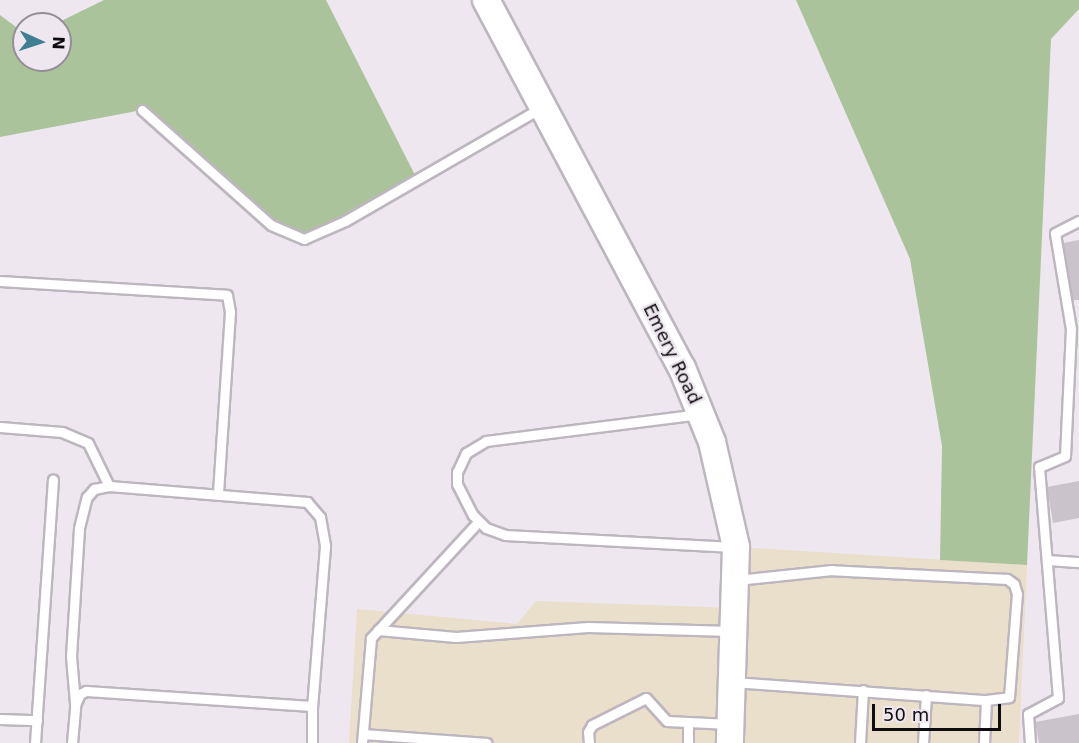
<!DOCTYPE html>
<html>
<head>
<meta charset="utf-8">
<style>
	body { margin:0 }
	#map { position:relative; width:1079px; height:743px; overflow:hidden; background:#eee7f0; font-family:"DejaVu Sans",sans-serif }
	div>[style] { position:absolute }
	.commercial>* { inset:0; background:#eadfca }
	.green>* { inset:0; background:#abc39a }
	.building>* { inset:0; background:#cac3cb }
	.roads { filter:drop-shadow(2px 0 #bdb6bf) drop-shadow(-2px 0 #bdb6bf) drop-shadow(0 2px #bdb6bf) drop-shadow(0 -2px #bdb6bf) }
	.lane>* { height:9px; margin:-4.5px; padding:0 4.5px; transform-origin:4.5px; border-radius:4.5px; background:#fff }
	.secondary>* { height:26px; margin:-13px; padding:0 13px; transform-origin:13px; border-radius:13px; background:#fff }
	span { translate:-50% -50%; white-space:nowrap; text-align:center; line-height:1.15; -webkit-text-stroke:5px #eee7f0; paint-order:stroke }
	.street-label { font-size:18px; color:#0e0c0f }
	.north { position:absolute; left:12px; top:12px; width:60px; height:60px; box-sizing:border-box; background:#eee7f0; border:2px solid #948f96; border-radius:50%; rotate:93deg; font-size:16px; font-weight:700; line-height:24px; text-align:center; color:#0e0c0f }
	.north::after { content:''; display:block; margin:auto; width:21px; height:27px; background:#3e7f92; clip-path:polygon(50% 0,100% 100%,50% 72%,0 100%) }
	.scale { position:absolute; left:872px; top:704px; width:129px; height:27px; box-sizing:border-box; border:3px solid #0e0c0f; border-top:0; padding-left:8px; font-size:18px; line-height:21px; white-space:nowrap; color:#0e0c0f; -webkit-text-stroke:4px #eee7f0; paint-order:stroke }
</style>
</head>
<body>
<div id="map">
	<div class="commercial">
		<div style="clip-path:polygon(736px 547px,1027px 565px,1019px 743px,349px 743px,357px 609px,517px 624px,536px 601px,736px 608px)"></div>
	</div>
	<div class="green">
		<div style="clip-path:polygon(104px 0,326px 0,417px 179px,304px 239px,271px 225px,142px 110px,0 137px,0 15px,24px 33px,24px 60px,60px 60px,60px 24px,55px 24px)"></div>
		<div style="clip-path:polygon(796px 0,1079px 0,1079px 9px,1051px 39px,1027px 565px,940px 560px,942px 446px,910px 259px)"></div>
	</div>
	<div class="building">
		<div style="clip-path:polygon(1079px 240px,1079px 300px,1073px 300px,1063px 243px)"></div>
		<div style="clip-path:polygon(1079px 481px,1079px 518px,1053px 523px,1047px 487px)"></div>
		<div style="clip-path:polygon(1079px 714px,1079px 743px,1039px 743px,1035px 722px)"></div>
	</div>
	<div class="roads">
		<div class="lane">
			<div style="left:142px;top:110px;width:173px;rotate:41.7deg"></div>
			<div style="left:271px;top:225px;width:36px;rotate:23deg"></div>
			<div style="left:304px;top:239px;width:45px;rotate:-23.7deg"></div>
			<div style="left:345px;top:221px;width:226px;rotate:-30deg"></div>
			<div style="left:0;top:281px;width:227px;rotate:3.5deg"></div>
			<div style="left:227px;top:295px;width:17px;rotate:80deg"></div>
			<div style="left:230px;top:312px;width:181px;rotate:93.8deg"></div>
			<div style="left:700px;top:414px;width:216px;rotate:172.8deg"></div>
			<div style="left:486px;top:441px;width:23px;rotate:149deg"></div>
			<div style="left:466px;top:453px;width:21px;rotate:115deg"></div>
			<div style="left:457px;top:472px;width:12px;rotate:90deg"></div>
			<div style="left:457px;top:484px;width:35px;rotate:63deg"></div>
			<div style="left:473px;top:515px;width:18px;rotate:45deg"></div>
			<div style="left:486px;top:528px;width:20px;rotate:20deg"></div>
			<div style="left:505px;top:535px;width:229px;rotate:3deg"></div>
			<div style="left:0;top:427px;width:62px;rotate:4.6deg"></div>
			<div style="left:62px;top:432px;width:28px;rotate:23deg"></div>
			<div style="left:88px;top:443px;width:48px;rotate:64deg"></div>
			<div style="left:109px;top:486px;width:199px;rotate:4.6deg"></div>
			<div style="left:307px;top:502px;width:20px;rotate:49deg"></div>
			<div style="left:320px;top:517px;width:29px;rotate:80deg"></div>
			<div style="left:325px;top:546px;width:161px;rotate:94.6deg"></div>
			<div style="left:1049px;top:560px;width:30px;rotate:4deg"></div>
			<div style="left:378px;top:630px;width:78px;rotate:5.1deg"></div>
			<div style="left:456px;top:637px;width:132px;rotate:-4.3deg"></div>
			<div style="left:588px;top:627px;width:143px;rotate:1.6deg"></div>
			<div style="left:733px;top:682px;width:254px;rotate:4.1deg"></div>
			<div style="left:986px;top:700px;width:23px;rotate:-7deg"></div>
			<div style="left:1009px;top:697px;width:103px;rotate:-85.6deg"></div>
			<div style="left:1017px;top:594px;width:10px;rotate:-107deg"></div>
			<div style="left:1014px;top:584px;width:9px;rotate:-144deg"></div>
			<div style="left:1007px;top:579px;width:175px;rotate:-177.1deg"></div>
			<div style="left:832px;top:570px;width:96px;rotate:174deg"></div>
			<div style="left:75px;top:703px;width:47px;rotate:-94.9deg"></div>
			<div style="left:71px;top:656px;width:128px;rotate:-86.4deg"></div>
			<div style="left:79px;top:528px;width:32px;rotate:-76deg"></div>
			<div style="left:87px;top:497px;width:11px;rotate:-49deg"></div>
			<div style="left:94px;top:489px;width:15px;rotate:-11deg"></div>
			<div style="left:0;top:719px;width:37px;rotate:2deg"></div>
			<div style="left:363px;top:734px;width:124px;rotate:4.2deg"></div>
			<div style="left:35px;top:743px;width:264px;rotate:-86.1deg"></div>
			<div style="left:72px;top:743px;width:38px;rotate:-85deg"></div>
			<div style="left:75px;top:705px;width:12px;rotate:-66deg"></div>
			<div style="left:80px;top:694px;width:7px;rotate:-27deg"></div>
			<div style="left:86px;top:691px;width:226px;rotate:3.8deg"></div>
			<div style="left:312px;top:706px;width:37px;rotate:90deg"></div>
			<div style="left:362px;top:743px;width:105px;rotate:-85.1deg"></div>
			<div style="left:371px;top:638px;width:159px;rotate:-47.3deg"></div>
			<div style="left:589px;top:743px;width:11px;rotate:-95deg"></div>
			<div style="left:588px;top:732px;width:8px;rotate:-60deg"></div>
			<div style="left:592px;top:725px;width:60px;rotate:-26.6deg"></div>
			<div style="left:646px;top:698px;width:31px;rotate:48deg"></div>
			<div style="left:667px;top:721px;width:63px;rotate:2.7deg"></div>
			<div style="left:688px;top:743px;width:20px;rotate:-90deg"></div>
			<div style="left:860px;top:743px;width:53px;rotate:-86.8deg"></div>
			<div style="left:923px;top:743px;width:48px;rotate:-86.4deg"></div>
			<div style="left:984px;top:743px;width:43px;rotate:-87.3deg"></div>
			<div style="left:1030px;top:743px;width:29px;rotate:-94deg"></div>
			<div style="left:1028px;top:714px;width:34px;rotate:-28deg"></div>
			<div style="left:1058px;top:698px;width:232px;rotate:-94.7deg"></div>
			<div style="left:1039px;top:467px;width:28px;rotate:-23deg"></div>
			<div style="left:1065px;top:456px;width:127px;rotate:-87.3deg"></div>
			<div style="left:1071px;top:329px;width:97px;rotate:-99.5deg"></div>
			<div style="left:1055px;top:233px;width:27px;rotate:-27deg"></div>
		</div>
		<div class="secondary">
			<div style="left:486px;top:0;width:417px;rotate:62deg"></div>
			<div style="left:682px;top:368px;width:80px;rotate:67.9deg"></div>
			<div style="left:712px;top:442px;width:108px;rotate:77.1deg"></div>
			<div style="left:736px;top:547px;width:196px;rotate:91.8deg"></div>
		</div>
	</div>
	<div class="street-label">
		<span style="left:672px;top:354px;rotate:64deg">Emery Road</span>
	</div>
	<div class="north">N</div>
	<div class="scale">50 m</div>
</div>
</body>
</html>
